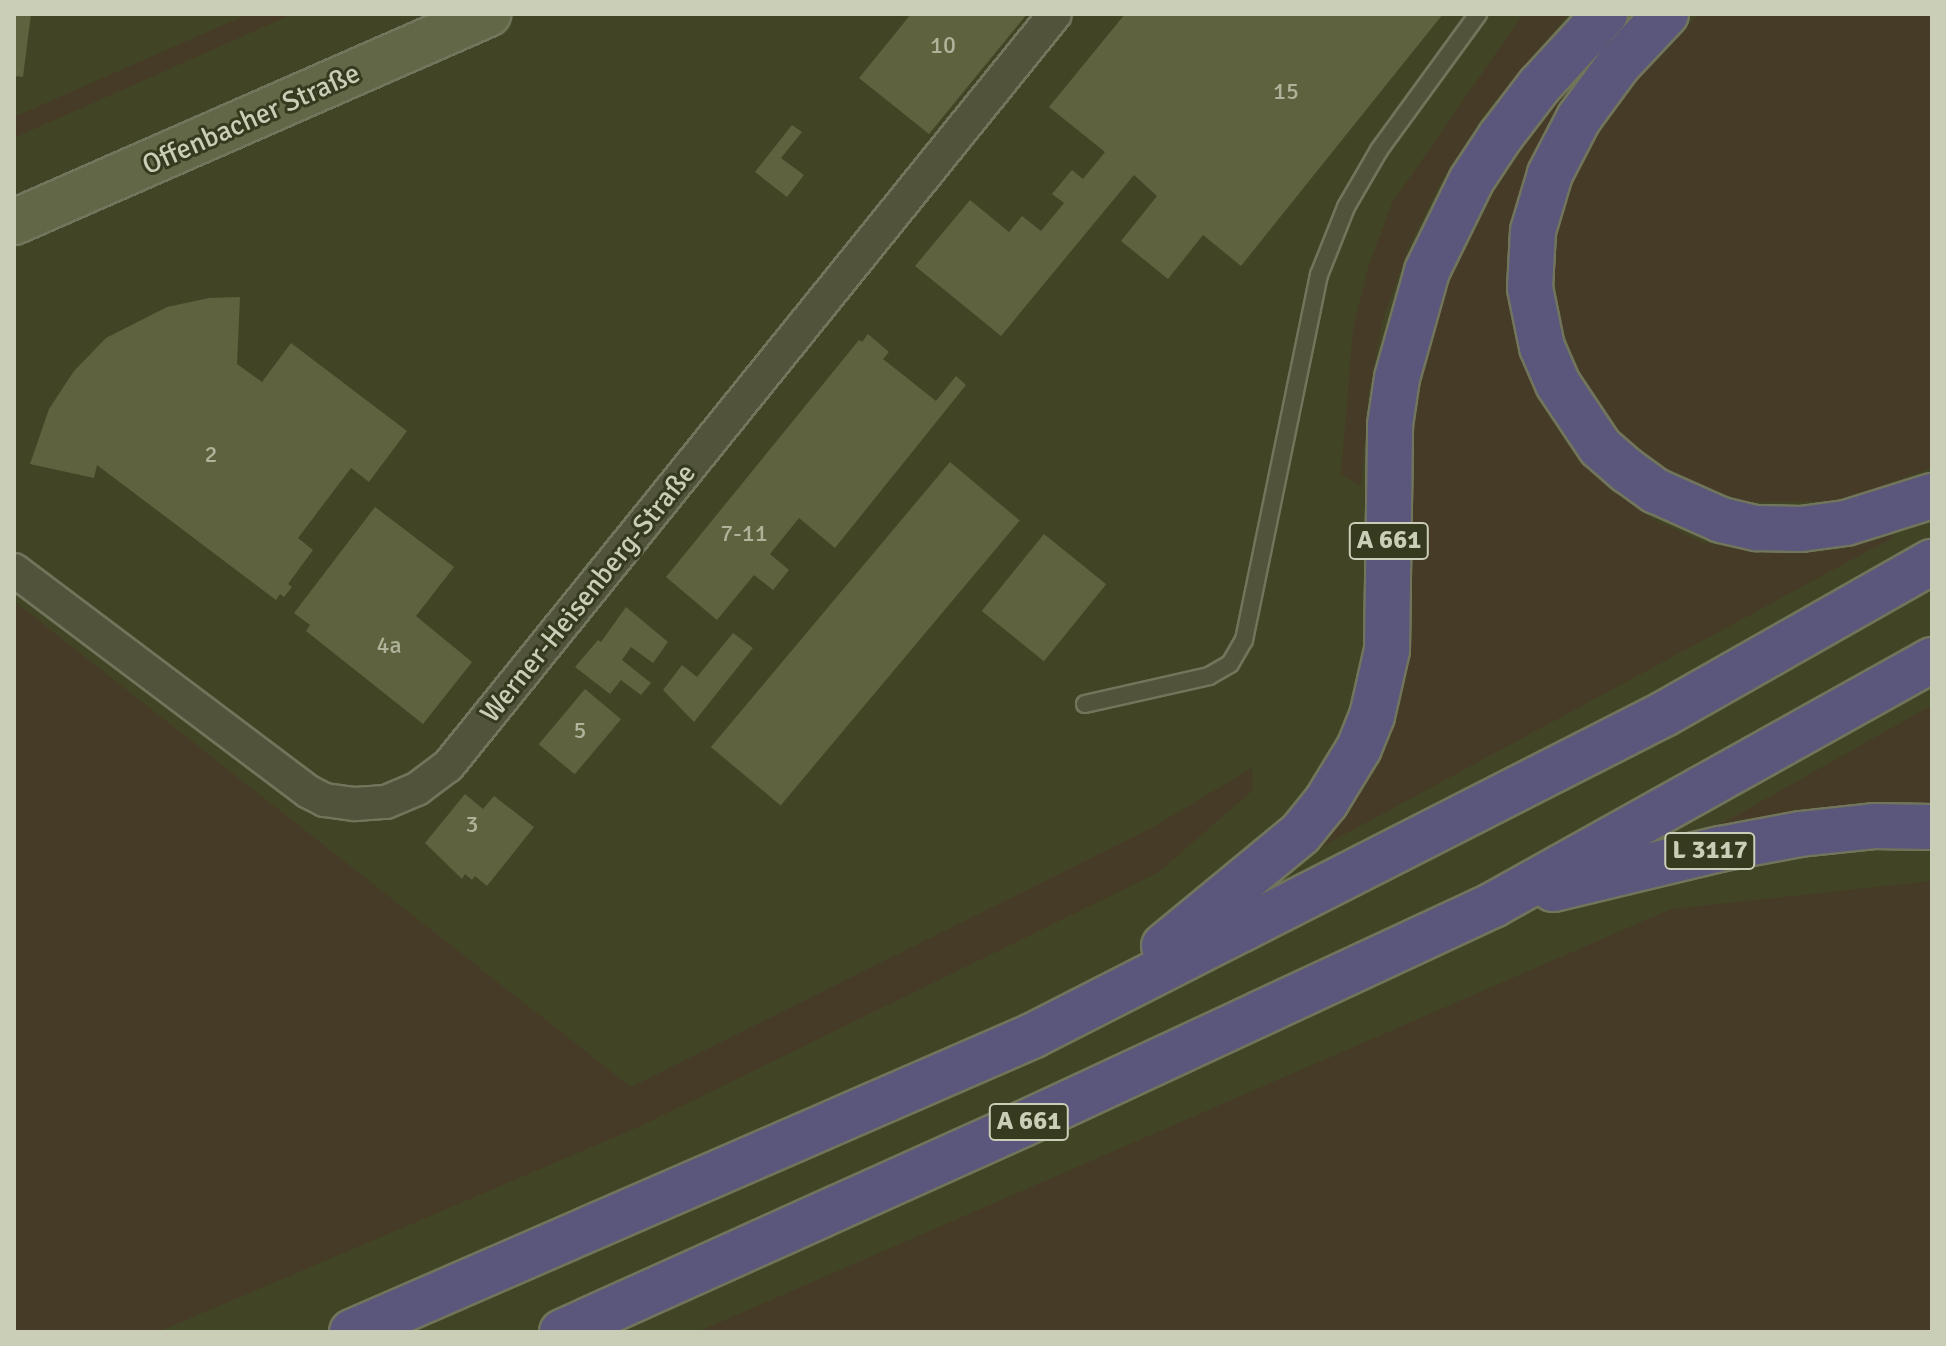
<!DOCTYPE html>
<html>
<head>
<meta charset="utf-8">
<style>
	body { margin:0 }
	#map { position:relative; width:1946px; height:1346px; overflow:hidden; background:#424525; font-family:Signika,sans-serif }
	div>[style] { position:absolute }
	.green>* { inset:0; background:#463b27 }
	.building>* { inset:0; background:#5e623e; transform-origin:0 0 }
	.roads { filter:drop-shadow(2px 0 #71755b) drop-shadow(-2px 0 #71755b) drop-shadow(0 2px #71755b) drop-shadow(0 -2px #71755b) }
	.lane>* { height:16px; margin:-8px; padding:0 8px; transform-origin:8px; border-radius:8px; background:#51543a }
	.street>* { height:32px; margin:-16px; padding:0 16px; transform-origin:16px; border-radius:16px; background:#51543a }
	.secondary>* { height:44px; margin:-22px; padding:0 22px; transform-origin:22px; border-radius:22px; background:#626847 }
	.highway>* { height:44px; margin:-22px; padding:0 22px; transform-origin:22px; border-radius:22px; background:#5b567b }
	span { translate:-50% -50%; white-space:nowrap; text-align:center; line-height:1.15; -webkit-text-stroke:6px #363a1e; paint-order:stroke }
	.number-label { font-size:24px; color:#afb399 }
	.number-label span { -webkit-text-stroke-width:0 }
	.shield-label span { padding:2px 6px; background:#363a1e; border:2px solid; border-radius:6px; -webkit-text-stroke-width:0 }
	.shield-label { font-size:26px; color:#caceb7; font-weight:700 }
	.street-label { font-size:28px; color:#caceb7 }
	.frame { position:absolute; inset:0; border:16px solid #caceb7; pointer-events:none }
</style>
</head>
<body>
<div id="map">
	<div class="green">
		<div style="clip-path:polygon(248px 14px,293px 14px,14px 138px,14px 117px)"></div>
		<div style="clip-path:polygon(1523px 14px,1569px 14px,1483px 116px,1439px 186px,1410px 245px,1383px 319px,1368px 399px,1361px 486px,1341px 474px,1353px 328px,1369px 265px,1392px 203px)"></div>
		<div style="clip-path:polygon(1632px 14px,1637px 14px,1560px 104px,1522px 192px,1510px 240px,1508px 275px,1513px 321px,1523px 359px,1546px 411px,1573px 452px,1614px 491px,1654px 520px,1702px 542px,1752px 551px,1802px 553px,1843px 549px,1892px 535px,1892px 538px,1314px 851px,1313px 848px,1337px 818px,1405px 490px,1416px 375px,1444px 276px,1510px 154px)"></div>
		<div style="clip-path:polygon(1699px 14px,1932px 14px,1932px 468px,1839px 501px,1748px 502px,1706px 489px,1661px 466px,1607px 422px,1583px 383px,1569px 355px,1559px 317px,1554px 270px,1559px 224px,1572px 178px,1596px 133px,1622px 95px)"></div>
		<div style="clip-path:polygon(14px 601px,631px 1087px,1153px 827px,1252px 768px,1253px 790px,1159px 872px,639px 1127px,158px 1332px,14px 1332px)"></div>
		<div style="clip-path:polygon(1932px 705px,1932px 809px,1712px 831px,1714px 828px)"></div>
		<div style="clip-path:polygon(1932px 881px,1932px 1332px,697px 1332px,1671px 909px)"></div>
	</div>
	<div class="building">
		<div style="clip-path:polygon(14px 14px,31px 14px,23px 77px,14px 76px)"></div>
		<div style="clip-path:polygon(911px 14px,1027px 14px,929px 134px,859px 78px)"></div>
		<div style="clip-path:polygon(1125px 14px,1443px 14px,1241px 266px,1203px 235px,1168px 279px,1121px 241px,1157px 196px,1134px 175px,1001px 336px,915px 266px,970px 200px,1009px 232px,1022px 216px,1041px 231px,1064px 203px,1052px 194px,1072px 170px,1083px 179px,1105px 152px,1049px 107px)"></div>
		<div style="clip-path:polygon(792px 125px,802px 132px,781px 158px,804px 175px,787px 197px,755px 172px)"></div>
		<div style="clip-path:polygon(240px 297px,237px 364px,262px 382px,291px 343px,407px 431px,369px 482px,351px 468px,298px 538px,313px 550px,288px 584px,292px 587px,284px 597px,280px 594px,276px 600px,97px 465px,94px 478px,30px 464px,49px 409px,74px 371px,106px 338px,167px 307px,209px 298px)"></div>
		<div style="clip-path:polygon(868px 334px,889px 352px,883px 359px,936px 401px,956px 376px,966px 385px,835px 548px,799px 518px,770px 554px,789px 570px,773px 590px,754px 575px,717px 620px,666px 577px,859px 340px,862px 342px)"></div>
		<div style="left:950px;top:462px;width:91px;height:372px;rotate:40deg"></div>
		<div style="clip-path:polygon(375px 507px,454px 567px,416px 616px,472px 662px,423px 724px,306px 631px,310px 625px,294px 613px)"></div>
		<div style="left:1044px;top:534px;width:80px;height:99px;rotate:39deg"></div>
		<div style="clip-path:polygon(626px 607px,668px 642px,653px 663px,631px 647px,622px 660px,651px 683px,641px 695px,621px 680px,610px 694px,575px 667px,598px 640px,601px 642px)"></div>
		<div style="clip-path:polygon(733px 633px,753px 648px,694px 722px,663px 690px,682px 665px,697px 677px)"></div>
		<div style="left:585px;top:689px;width:47px;height:72px;rotate:40deg"></div>
		<div style="clip-path:polygon(465px 794px,483px 809px,494px 796px,534px 827px,487px 886px,475px 876px,472px 880px,465px 874px,462px 879px,425px 843px)"></div>
	</div>
	<div class="roads">
		<div class="lane">
			<div style="left:1085px;top:704px;width:127px;rotate:-12.7deg"></div>
			<div style="left:1209px;top:676px;width:24px;rotate:-30deg"></div>
			<div style="left:1230px;top:664px;width:28px;rotate:-60deg"></div>
			<div style="left:1244px;top:640px;width:373px;rotate:-78.4deg"></div>
			<div style="left:1319px;top:275px;width:73px;rotate:-68.3deg"></div>
			<div style="left:1346px;top:207px;width:66px;rotate:-59.9deg"></div>
			<div style="left:1379px;top:150px;width:168px;rotate:-53.9deg"></div>
		</div>
		<div class="street">
			<div style="left:14px;top:570px;width:369px;rotate:37deg"></div>
			<div style="left:309px;top:792px;width:18px;rotate:27deg"></div>
			<div style="left:325px;top:800px;width:30px;rotate:8deg"></div>
			<div style="left:355px;top:804px;width:31px;rotate:-4deg"></div>
			<div style="left:386px;top:802px;width:34px;rotate:-23deg"></div>
			<div style="left:417px;top:789px;width:39px;rotate:-37deg"></div>
			<div style="left:448px;top:766px;width:966px;rotate:-51.09deg"></div>
		</div>
		<div class="secondary">
			<div style="left:14px;top:222px;width:518px;rotate:-23.69deg"></div>
		</div>
		<div class="highway">
			<div style="left:1666px;top:14px;width:70px;rotate:133.3deg"></div>
			<div style="left:1618px;top:65px;width:66px;rotate:126.3deg"></div>
			<div style="left:1579px;top:118px;width:63px;rotate:117.4deg"></div>
			<div style="left:1550px;top:174px;width:59px;rotate:106.6deg"></div>
			<div style="left:1533px;top:231px;width:57px;rotate:93deg"></div>
			<div style="left:1530px;top:288px;width:60px;rotate:78.5deg"></div>
			<div style="left:1542px;top:347px;width:40px;rotate:66.6deg"></div>
			<div style="left:1558px;top:384px;width:76px;rotate:56.3deg"></div>
			<div style="left:1600px;top:447px;width:37px;rotate:41deg"></div>
			<div style="left:1628px;top:471px;width:34px;rotate:36deg"></div>
			<div style="left:1656px;top:491px;width:71px;rotate:24deg"></div>
			<div style="left:1721px;top:520px;width:37px;rotate:13deg"></div>
			<div style="left:1757px;top:528px;width:44px;rotate:1.3deg"></div>
			<div style="left:1801px;top:529px;width:45px;rotate:-7.6deg"></div>
			<div style="left:1846px;top:523px;width:90px;rotate:-17.4deg"></div>
			<div style="left:1553px;top:889px;width:172px;rotate:-13.5deg"></div>
			<div style="left:1720px;top:849px;width:81px;rotate:-10.6deg"></div>
			<div style="left:1800px;top:834px;width:74px;rotate:-6.2deg"></div>
			<div style="left:1874px;top:826px;width:58px;rotate:1deg"></div>
			<div style="left:1164px;top:946px;width:176px;rotate:-39.5deg"></div>
			<div style="left:1300px;top:834px;width:41px;rotate:-50.9deg"></div>
			<div style="left:1326px;top:802px;width:63px;rotate:-58.6deg"></div>
			<div style="left:1359px;top:748px;width:35px;rotate:-68deg"></div>
			<div style="left:1372px;top:716px;width:68px;rotate:-77.2deg"></div>
			<div style="left:1387px;top:650px;width:225px;rotate:-89.2deg"></div>
			<div style="left:1390px;top:425px;width:48px;rotate:-81.5deg"></div>
			<div style="left:1397px;top:378px;width:111px;rotate:-74.3deg"></div>
			<div style="left:1427px;top:271px;width:100px;rotate:-63.9deg"></div>
			<div style="left:1471px;top:181px;width:53px;rotate:-56.6deg"></div>
			<div style="left:1500px;top:137px;width:64px;rotate:-52.6deg"></div>
			<div style="left:1539px;top:86px;width:98px;rotate:-47.5deg"></div>
			<div style="left:352px;top:1332px;width:742px;rotate:-23.52deg"></div>
			<div style="left:1032px;top:1036px;width:709px;rotate:-27deg"></div>
			<div style="left:1664px;top:714px;width:308px;rotate:-29.6deg"></div>
			<div style="left:562px;top:1332px;width:506px;rotate:-24.28deg"></div>
			<div style="left:1023px;top:1124px;width:519px;rotate:-24.98deg"></div>
			<div style="left:1493px;top:905px;width:503px;rotate:-29.17deg"></div>
		</div>
	</div>
	<div class="number-label">
		<span style="left:943px;top:46px">10</span>
		<span style="left:1286px;top:92px">15</span>
		<span style="left:211px;top:455px">2</span>
		<span style="left:744px;top:534px">7-11</span>
		<span style="left:389px;top:646px">4a</span>
		<span style="left:580px;top:731px">5</span>
		<span style="left:472px;top:825px">3</span>
	</div>
	<div class="shield-label">
		<span style="left:1389px;top:541px">A 661</span>
		<span style="left:1710px;top:851px">L 3117</span>
		<span style="left:1029px;top:1122px">A 661</span>
	</div>
	<div class="street-label">
		<span style="left:251px;top:119px;rotate:-24deg">Offenbacher Straße</span>
		<span style="left:588px;top:593px;rotate:-51deg">Werner-Heisenberg-Straße</span>
	</div>
	<div class="frame"></div>
</div>
</body>
</html>
